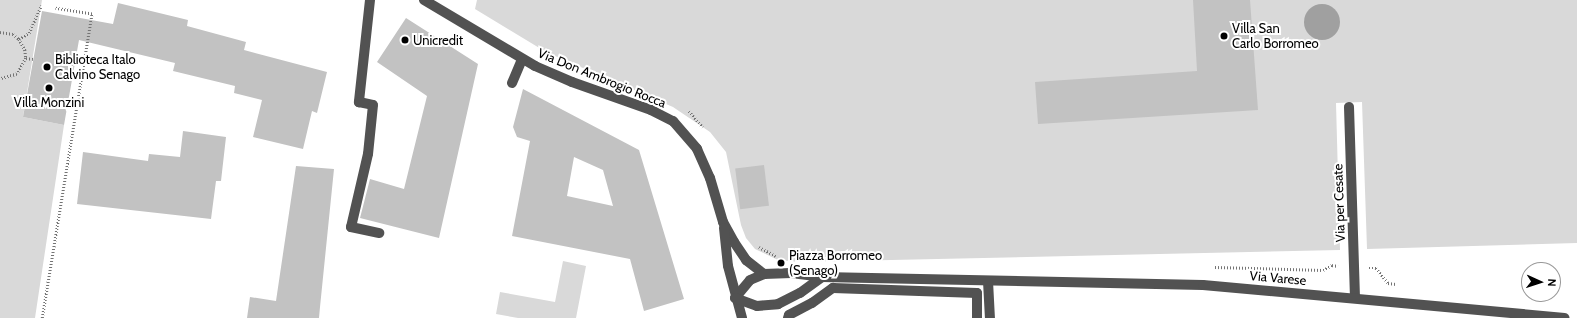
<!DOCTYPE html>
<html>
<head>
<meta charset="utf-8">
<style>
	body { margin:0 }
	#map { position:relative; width:1577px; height:318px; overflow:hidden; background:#fff; font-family:Cabin,sans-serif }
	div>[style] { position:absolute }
	.green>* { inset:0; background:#d9d9d9 }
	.water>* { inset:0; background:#a0a0a0 }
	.round { border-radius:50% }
	.building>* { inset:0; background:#c2c2c2; transform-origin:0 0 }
	.minor-tunnel>* { height:10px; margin-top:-5px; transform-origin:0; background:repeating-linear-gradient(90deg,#d9d9d9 0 10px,transparent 0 15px) }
	.path>* { height:2.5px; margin-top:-1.25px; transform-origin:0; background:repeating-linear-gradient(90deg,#747474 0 1px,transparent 0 3px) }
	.minor>* { height:10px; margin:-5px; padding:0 5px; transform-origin:5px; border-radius:5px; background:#525252 }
	.dots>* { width:11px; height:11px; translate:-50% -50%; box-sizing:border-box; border:2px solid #fff; border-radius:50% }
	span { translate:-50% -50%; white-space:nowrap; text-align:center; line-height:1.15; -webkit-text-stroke:4px #fff; paint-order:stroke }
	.poi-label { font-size:13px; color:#000 }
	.left { translate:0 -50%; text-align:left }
	.street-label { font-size:13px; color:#000 }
	.north { position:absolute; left:1521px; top:262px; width:40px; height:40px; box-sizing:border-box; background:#fff; border:1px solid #999; border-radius:50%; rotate:93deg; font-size:11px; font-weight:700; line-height:16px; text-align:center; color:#000 }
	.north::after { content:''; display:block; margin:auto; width:14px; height:18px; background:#000; clip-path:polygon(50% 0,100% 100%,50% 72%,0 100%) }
</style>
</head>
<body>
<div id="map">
	<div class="green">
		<div style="clip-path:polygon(0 0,42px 0,23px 117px,64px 125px,35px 318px,0 318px)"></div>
		<div style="clip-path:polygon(477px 0,1577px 0,1577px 243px,1367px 249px,1362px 102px,1336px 103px,1340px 250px,799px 262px,778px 260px,755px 249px,746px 238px,741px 225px,726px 152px,710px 132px,673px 107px,546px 52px,475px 9px)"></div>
		<div style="clip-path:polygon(563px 261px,586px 266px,576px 318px,518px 318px,496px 314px,500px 292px,555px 302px)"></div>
	</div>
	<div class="water">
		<div class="round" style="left:1304px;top:4px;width:36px;height:36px"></div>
	</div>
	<div class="building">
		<div style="clip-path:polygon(1193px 0,1250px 0,1258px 110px,1038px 124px,1035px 82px,1197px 71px)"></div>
		<div style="clip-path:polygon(118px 3px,188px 20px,187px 26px,246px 42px,244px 50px,327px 72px,317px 113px,312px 111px,303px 149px,253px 137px,262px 100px,234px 93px,235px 86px,173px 71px,175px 63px,79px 40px,64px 125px,23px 117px,42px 11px,113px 24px)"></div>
		<div style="clip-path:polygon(406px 18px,478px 64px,439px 238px,360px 218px,370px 179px,404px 189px,427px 96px,377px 62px)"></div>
		<div style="clip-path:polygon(evenodd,523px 89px,639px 150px,684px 299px,644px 311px,630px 259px,512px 236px,530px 141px,517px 137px,513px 127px,523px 89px,574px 157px,603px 170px,613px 206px,567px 196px,574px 157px)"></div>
		<div style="clip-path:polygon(183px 131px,226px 137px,221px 181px,216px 181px,211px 219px,77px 204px,83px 152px,148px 161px,149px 154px,180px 157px)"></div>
		<div style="left:764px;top:165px;width:41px;height:29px;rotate:83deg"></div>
		<div style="clip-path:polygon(296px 166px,334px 169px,320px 307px,315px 306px,320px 307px,319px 318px,247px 318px,250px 297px,276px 301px)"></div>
	</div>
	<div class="minor-tunnel">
		<div style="left:1349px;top:0;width:107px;rotate:90deg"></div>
	</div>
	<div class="path">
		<div style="left:0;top:32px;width:13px;rotate:9deg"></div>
		<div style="left:13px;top:34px;width:8px;rotate:40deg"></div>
		<div style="left:19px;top:39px;width:13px;rotate:61deg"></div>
		<div style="left:25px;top:50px;width:8px;rotate:83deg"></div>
		<div style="left:26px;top:58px;width:18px;rotate:119deg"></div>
		<div style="left:17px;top:74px;width:18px;rotate:164deg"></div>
		<div style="left:19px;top:39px;width:12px;rotate:-31deg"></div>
		<div style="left:29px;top:33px;width:30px;rotate:-66deg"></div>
		<div style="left:26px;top:58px;width:7px;rotate:8deg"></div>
		<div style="left:689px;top:111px;width:21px;rotate:49deg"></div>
		<div style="left:759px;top:247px;width:19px;rotate:28deg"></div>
		<div style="left:1215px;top:267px;width:108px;rotate:1.6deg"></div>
		<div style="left:1323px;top:270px;width:10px;rotate:-29deg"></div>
		<div style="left:1332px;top:265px;width:6px;rotate:9deg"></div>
		<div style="left:1369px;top:268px;width:7px"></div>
		<div style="left:1376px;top:268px;width:19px;rotate:51deg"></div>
		<div style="left:1388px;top:283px;width:8px;rotate:7deg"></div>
		<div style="left:42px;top:318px;width:308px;rotate:-80.7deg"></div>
		<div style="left:92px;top:14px;width:37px;rotate:-171deg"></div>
	</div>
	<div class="minor">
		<div style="left:370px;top:0;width:103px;rotate:96.2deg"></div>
		<div style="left:359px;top:102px;width:14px;rotate:12deg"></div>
		<div style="left:373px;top:105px;width:49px;rotate:95.8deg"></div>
		<div style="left:368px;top:154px;width:75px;rotate:103.1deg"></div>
		<div style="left:351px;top:227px;width:29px;rotate:12deg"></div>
		<div style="left:424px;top:0;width:129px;rotate:30.7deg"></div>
		<div style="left:535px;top:66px;width:40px;rotate:23.4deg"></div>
		<div style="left:572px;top:82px;width:84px;rotate:19.5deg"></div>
		<div style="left:651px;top:110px;width:25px;rotate:27deg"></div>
		<div style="left:673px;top:121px;width:37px;rotate:49deg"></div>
		<div style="left:697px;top:149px;width:32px;rotate:66deg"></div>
		<div style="left:710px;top:178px;width:46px;rotate:73.5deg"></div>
		<div style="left:723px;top:222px;width:23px;rotate:61deg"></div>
		<div style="left:734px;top:242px;width:22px;rotate:56deg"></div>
		<div style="left:746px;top:260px;width:23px;rotate:38deg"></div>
		<div style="left:512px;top:83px;width:26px;rotate:-67deg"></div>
		<div style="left:1349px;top:107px;width:191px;rotate:88.2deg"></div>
		<div style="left:724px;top:228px;width:38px;rotate:84deg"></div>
		<div style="left:728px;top:266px;width:54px;rotate:74.9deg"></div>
		<div style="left:988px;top:281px;width:37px;rotate:87deg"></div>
		<div style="left:735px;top:298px;width:23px;rotate:-50deg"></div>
		<div style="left:750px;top:280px;width:15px;rotate:-23deg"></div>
		<div style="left:764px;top:274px;width:27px;rotate:-2deg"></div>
		<div style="left:791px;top:273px;width:31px;rotate:7deg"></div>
		<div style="left:822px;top:277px;width:381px;rotate:1.2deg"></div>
		<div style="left:1203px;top:285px;width:363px;rotate:5.2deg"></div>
		<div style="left:735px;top:298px;width:23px;rotate:20deg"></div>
		<div style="left:757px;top:306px;width:21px;rotate:-5deg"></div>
		<div style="left:778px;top:304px;width:25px;rotate:-27deg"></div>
		<div style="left:800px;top:293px;width:27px;rotate:-36deg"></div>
		<div style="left:788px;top:318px;width:3px;rotate:-72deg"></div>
		<div style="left:789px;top:315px;width:26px;rotate:-28deg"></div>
		<div style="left:812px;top:303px;width:26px;rotate:-36deg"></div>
		<div style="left:833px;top:288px;width:144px;rotate:2deg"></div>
		<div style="left:977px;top:293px;width:25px;rotate:90deg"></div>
	</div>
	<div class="dots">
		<div style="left:1224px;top:36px;background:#000"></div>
		<div style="left:405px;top:40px;background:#000"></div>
		<div style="left:47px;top:67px;background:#000"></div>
		<div style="left:49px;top:88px;background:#000"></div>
		<div style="left:781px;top:263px;background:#000"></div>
	</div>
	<div class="poi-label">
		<span class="left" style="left:1232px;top:36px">Villa San<br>Carlo Borromeo</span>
		<span class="left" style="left:413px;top:40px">Unicredit</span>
		<span class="left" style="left:55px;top:67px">Biblioteca Italo<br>Calvino Senago</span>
		<span style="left:49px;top:102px">Villa Monzini</span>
		<span class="left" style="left:789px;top:263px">Piazza Borromeo<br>(Senago)</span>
	</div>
	<div class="street-label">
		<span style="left:602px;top:78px;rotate:22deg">Via Don Ambrogio Rocca</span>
		<span style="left:1339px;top:203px;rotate:-92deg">Via per Cesate</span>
		<span style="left:1278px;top:278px;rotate:5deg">Via Varese</span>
	</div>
	<div class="north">N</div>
</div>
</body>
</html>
